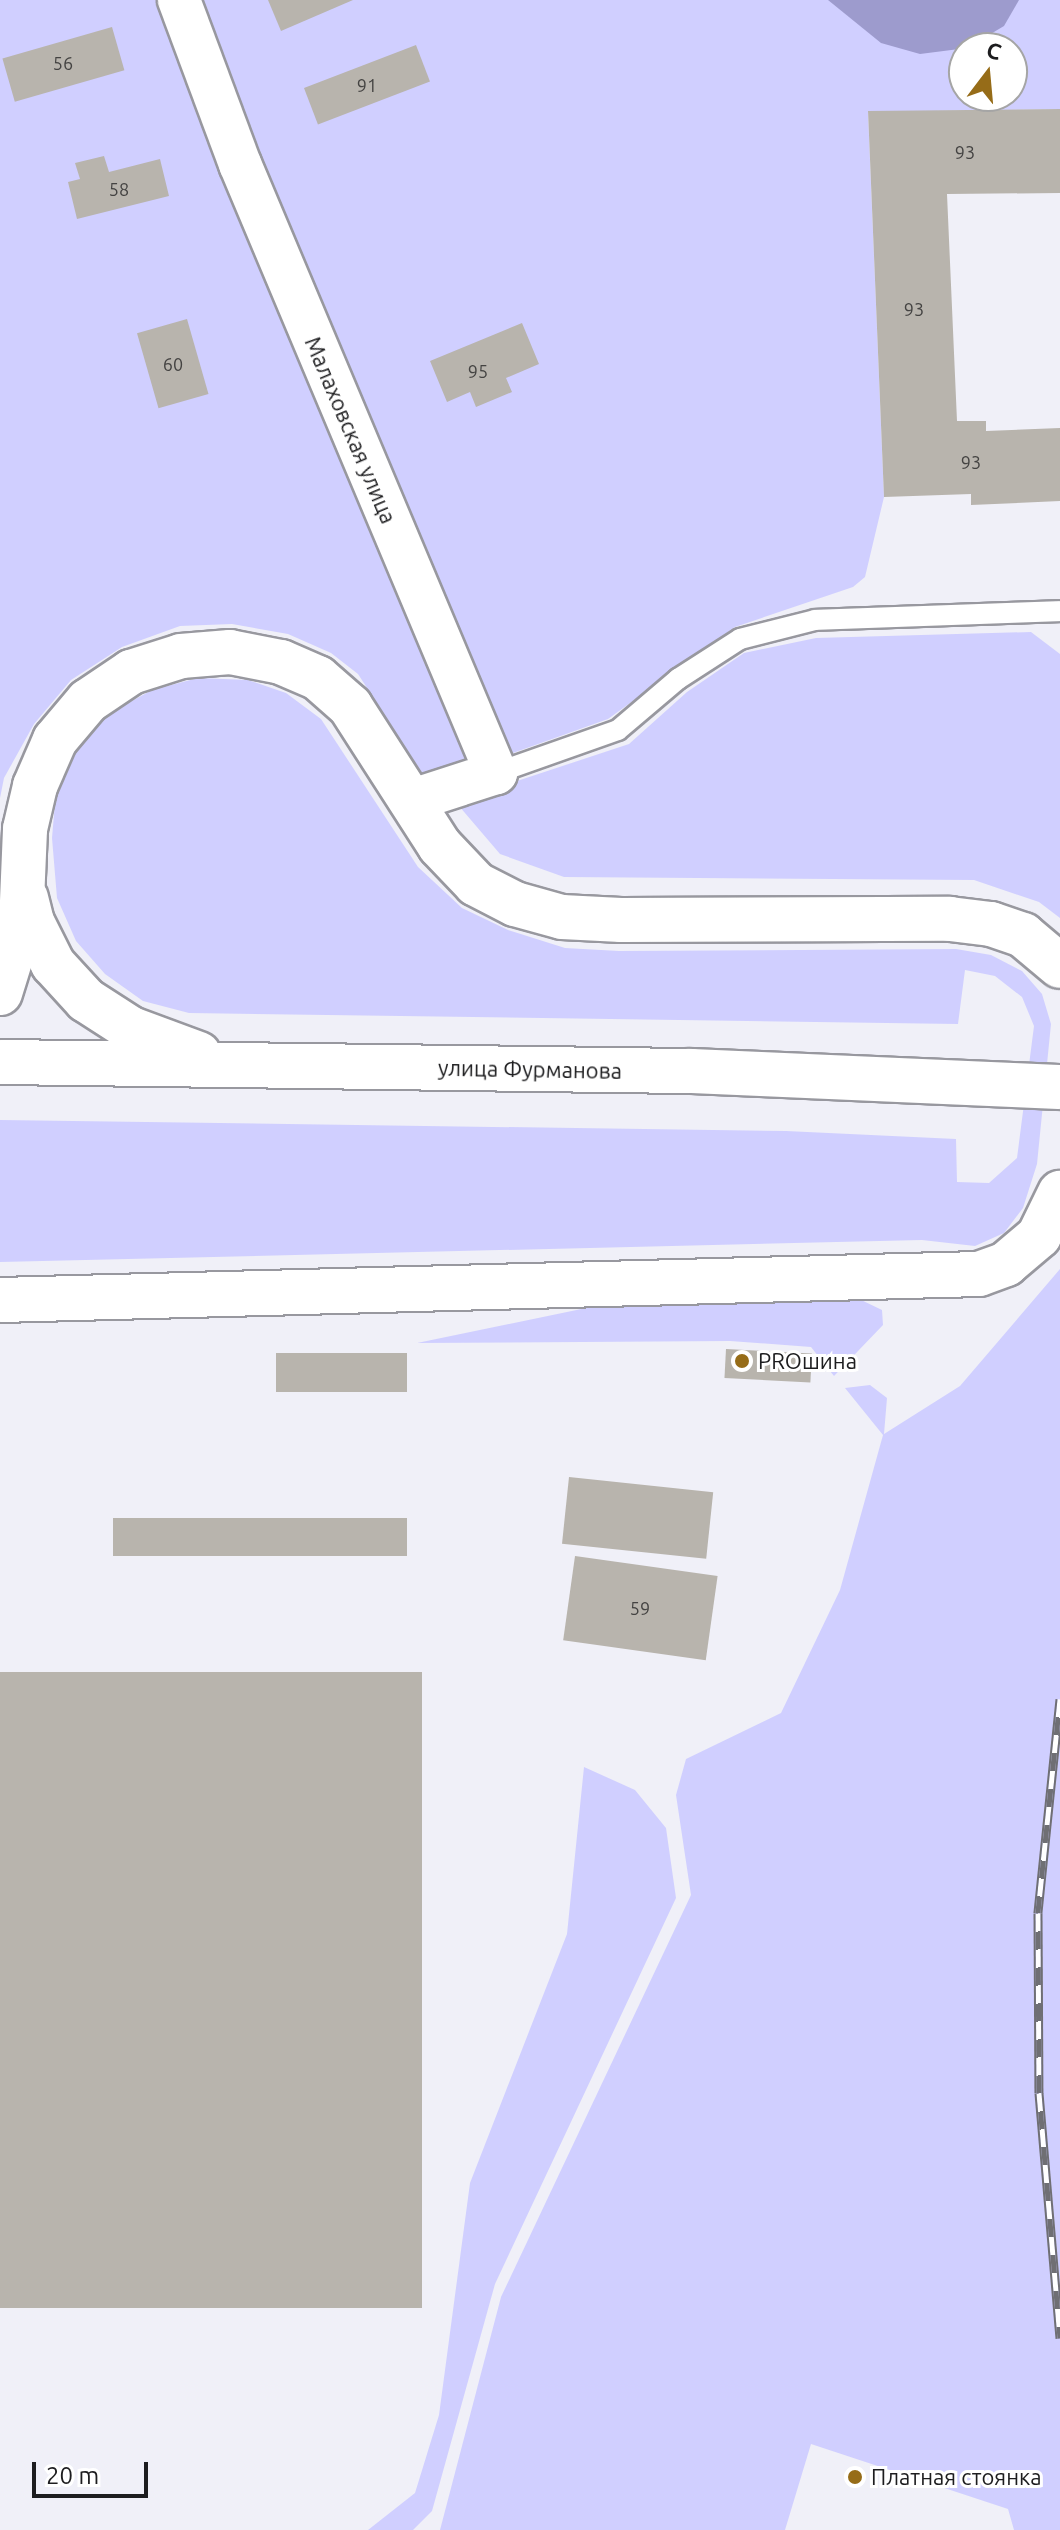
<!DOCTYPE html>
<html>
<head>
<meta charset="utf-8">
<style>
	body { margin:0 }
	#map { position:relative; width:1060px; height:2530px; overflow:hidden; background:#f0f0f8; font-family:Ubuntu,sans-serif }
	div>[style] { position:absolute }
	.green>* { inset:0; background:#d0cfff }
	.water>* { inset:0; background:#9d9bcd }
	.building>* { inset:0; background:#b8b4ad; transform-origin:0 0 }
	.roads { filter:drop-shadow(2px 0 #98989f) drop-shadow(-2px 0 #98989f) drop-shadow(0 2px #98989f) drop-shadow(0 -2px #98989f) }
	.lane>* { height:20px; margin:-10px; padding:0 10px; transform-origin:10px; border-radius:10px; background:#fff }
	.street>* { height:42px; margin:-21px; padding:0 21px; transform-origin:21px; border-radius:21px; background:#fff }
	.secondary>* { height:44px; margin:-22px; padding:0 22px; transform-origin:22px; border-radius:22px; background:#fff }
	.rail>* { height:9px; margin-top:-4.5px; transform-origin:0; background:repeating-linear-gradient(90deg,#fff 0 18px,#6f6f74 0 36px); box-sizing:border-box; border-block:2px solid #6f6f74 }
	.dots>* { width:22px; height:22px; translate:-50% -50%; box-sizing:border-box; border:4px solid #fff; border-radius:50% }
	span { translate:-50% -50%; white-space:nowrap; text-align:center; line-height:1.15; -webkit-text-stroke:6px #fff; paint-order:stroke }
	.number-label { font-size:18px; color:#444342 }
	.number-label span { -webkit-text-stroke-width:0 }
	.street-label { font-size:22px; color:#1d1d1f }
	.poi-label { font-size:22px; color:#1d1d1f }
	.left { translate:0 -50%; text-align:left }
	.north { position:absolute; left:948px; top:32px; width:80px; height:80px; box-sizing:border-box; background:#fff; border:2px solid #a5a5a5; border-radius:50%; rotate:16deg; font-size:22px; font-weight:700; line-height:32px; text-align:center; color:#1d1d1f }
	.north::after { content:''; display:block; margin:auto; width:28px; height:36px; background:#966c18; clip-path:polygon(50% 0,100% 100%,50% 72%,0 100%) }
	.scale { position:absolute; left:32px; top:2462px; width:116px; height:36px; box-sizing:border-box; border:4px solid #1d1d1f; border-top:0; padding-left:10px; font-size:24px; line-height:28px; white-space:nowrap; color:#1d1d1f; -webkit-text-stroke:6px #fff; paint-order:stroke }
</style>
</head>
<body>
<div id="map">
	<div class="green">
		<div style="clip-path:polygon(0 0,170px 0,478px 757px,424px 776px,358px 674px,331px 653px,288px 634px,232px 624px,180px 626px,122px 647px,71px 680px,34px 724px,4px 778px,0 798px)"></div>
		<div style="clip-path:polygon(evenodd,191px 0,1060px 0,1060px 109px,868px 112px,884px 497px,865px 577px,853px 587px,735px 627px,608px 719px,502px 757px,191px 0,964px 48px,1012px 48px,1012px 96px,964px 96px,964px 48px)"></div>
		<div style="clip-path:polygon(1031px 632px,1060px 654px,1060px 918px,1039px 902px,974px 880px,564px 877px,500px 854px,459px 806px,502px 786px,629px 744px,687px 692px,744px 653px,816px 638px)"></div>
		<div style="clip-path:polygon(198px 678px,248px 680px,286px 693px,321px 719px,418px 867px,462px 908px,508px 930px,565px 948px,619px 951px,956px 949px,991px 955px,1022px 971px,1042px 994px,1051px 1024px,1037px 1164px,1023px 1208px,1004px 1233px,975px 1246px,922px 1240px,0 1262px,0 1120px,786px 1131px,956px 1139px,957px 1182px,989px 1183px,1017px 1158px,1034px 1026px,1022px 997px,995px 976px,965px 970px,958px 1024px,189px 1013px,143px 1001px,105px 974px,76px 941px,57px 898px,52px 838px,56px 791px,78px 747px,110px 713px,152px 690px)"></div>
		<div style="clip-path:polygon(1060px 1269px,1060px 2530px,1014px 2530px,1008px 2509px,811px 2444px,785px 2530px,440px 2530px,501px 2297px,691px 1895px,676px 1795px,686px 1759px,781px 1713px,840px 1590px,883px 1435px,845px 1388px,870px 1385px,887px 1398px,884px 1434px,960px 1386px)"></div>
		<div style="clip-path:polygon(857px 1298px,882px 1310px,883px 1325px,834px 1376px,811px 1347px,730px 1341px,417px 1343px,591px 1307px)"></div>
		<div style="clip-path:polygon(584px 1767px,635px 1790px,666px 1828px,676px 1898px,495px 2284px,432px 2511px,413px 2530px,368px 2530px,415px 2493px,439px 2415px,470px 2183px,567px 1934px)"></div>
	</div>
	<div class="water">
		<div style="clip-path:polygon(828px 0,1019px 0,1004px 26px,967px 48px,920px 54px,881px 43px)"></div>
	</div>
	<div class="building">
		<div style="clip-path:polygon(268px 0,353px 0,281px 31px)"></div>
		<div style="left:112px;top:27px;width:45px;height:114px;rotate:74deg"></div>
		<div style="left:416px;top:45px;width:39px;height:120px;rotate:69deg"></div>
		<div style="clip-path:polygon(1060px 109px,1060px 193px,947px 194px,957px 421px,986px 421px,986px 431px,1060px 428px,1060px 501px,971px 505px,971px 494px,884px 497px,868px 111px)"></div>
		<div style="clip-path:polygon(104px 156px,109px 172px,160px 159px,169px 196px,77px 219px,68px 182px,80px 179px,75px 163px)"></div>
		<div style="left:187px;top:319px;width:78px;height:52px;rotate:74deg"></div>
		<div style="clip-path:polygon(522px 323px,539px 364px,506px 378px,512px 392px,476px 407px,470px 392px,447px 402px,430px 361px)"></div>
		<div style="left:726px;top:1349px;width:86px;height:29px;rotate:3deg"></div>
		<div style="left:407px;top:1353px;width:39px;height:131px;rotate:90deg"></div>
		<div style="left:569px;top:1477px;width:145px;height:67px;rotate:6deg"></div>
		<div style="left:113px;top:1518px;width:294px;height:38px"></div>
		<div style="left:575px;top:1556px;width:144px;height:85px;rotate:8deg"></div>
		<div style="left:0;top:1672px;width:422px;height:636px"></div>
	</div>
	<div class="roads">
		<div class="lane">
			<div style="left:496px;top:773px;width:129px;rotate:-19.4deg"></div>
			<div style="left:618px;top:730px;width:79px;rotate:-40.4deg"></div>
			<div style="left:678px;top:679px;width:74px;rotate:-32.8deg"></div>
			<div style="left:740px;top:639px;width:77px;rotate:-14.2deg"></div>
			<div style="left:815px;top:620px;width:245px;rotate:-2.1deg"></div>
		</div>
		<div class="street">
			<div style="left:179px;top:0;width:175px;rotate:69.6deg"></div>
			<div style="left:240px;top:164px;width:661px;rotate:67.2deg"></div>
			<div style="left:496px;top:773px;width:90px;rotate:162deg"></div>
		</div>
		<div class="secondary">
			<div style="left:26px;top:898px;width:25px;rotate:76deg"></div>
			<div style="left:32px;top:922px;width:47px;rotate:63.4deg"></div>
			<div style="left:53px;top:964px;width:49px;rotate:47.5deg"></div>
			<div style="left:86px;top:1000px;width:54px;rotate:32.8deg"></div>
			<div style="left:131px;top:1029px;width:72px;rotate:20.2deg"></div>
			<div style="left:0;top:993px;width:71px;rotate:-72.8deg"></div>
			<div style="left:21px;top:925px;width:96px;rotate:-87.6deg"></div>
			<div style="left:25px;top:829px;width:44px;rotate:-76.9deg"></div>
			<div style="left:35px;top:786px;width:50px;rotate:-66.5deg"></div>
			<div style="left:55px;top:740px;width:51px;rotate:-49.8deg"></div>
			<div style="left:88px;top:701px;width:52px;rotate:-34deg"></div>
			<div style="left:131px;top:672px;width:52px;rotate:-17.7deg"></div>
			<div style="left:181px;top:656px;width:49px;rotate:-4.7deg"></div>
			<div style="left:230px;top:652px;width:52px;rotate:11.1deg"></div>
			<div style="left:281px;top:662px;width:40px;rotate:23.4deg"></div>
			<div style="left:318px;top:678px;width:43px;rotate:41.2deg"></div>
			<div style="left:350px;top:706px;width:166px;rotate:57.3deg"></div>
			<div style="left:440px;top:846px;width:52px;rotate:46.5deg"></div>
			<div style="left:476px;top:884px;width:44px;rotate:27.1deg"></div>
			<div style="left:515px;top:904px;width:49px;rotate:15.5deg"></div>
			<div style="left:562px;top:917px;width:59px;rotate:2.9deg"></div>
			<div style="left:621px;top:920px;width:329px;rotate:-0.2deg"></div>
			<div style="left:950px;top:919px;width:41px;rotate:7deg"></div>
			<div style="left:991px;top:924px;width:34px;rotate:19deg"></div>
			<div style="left:1023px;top:935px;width:48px;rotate:40deg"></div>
			<div style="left:0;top:1062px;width:691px;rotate:0.75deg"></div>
			<div style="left:691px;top:1071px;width:369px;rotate:2.5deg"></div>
			<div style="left:0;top:1300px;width:979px;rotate:-1.52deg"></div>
			<div style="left:979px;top:1274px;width:29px;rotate:-20deg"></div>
			<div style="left:1006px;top:1264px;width:43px;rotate:-40.3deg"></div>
			<div style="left:1039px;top:1236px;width:48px;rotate:-64deg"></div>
		</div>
	</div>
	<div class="rail">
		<div style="left:1060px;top:1699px;width:215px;rotate:95.9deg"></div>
		<div style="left:1038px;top:1913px;width:180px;rotate:89.7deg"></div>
		<div style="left:1039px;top:2093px;width:246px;rotate:85.1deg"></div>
	</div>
	<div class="dots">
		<div style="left:742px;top:1361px;background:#966c18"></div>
		<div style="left:855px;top:2477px;background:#966c18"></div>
	</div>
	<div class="number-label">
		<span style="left:63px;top:63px">56</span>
		<span style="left:367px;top:85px">91</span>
		<span style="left:965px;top:152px">93</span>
		<span style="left:119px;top:189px">58</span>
		<span style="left:914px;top:309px">93</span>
		<span style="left:173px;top:364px">60</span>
		<span style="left:478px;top:371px">95</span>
		<span style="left:971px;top:462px">93</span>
		<span style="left:640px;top:1608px">59</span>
	</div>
	<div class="street-label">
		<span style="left:351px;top:430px;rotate:67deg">Малаховская улица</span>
		<span style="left:530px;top:1069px;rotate:1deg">улица Фурманова</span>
	</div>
	<div class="poi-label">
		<span class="left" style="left:758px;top:1361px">PROшина</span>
		<span class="left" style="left:871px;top:2477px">Платная стоянка</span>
	</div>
	<div class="north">С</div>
	<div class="scale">20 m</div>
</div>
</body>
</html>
